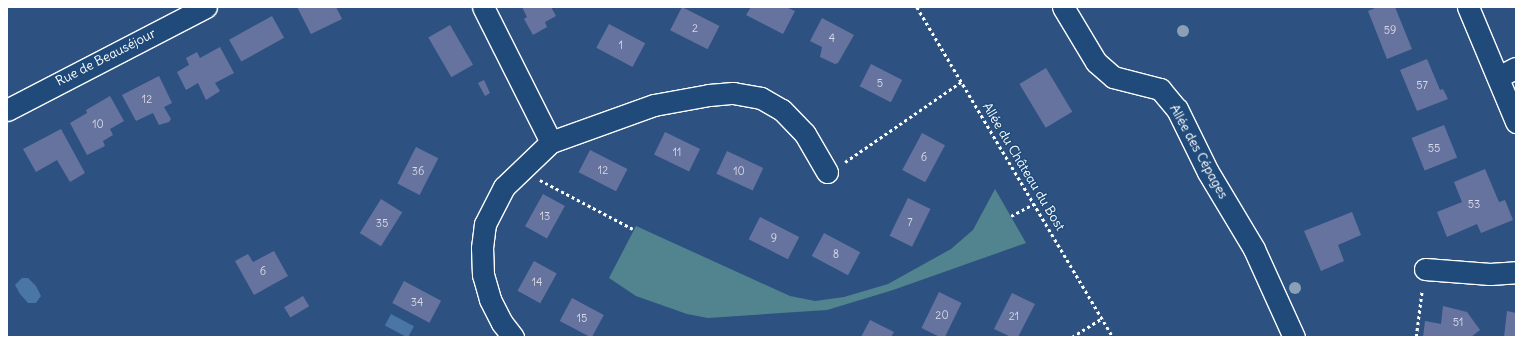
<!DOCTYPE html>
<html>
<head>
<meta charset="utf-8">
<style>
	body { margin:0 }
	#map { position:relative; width:1523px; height:344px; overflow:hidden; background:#2d5281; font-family:Delius,sans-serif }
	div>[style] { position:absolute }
	.green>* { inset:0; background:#52848f }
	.water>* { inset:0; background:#4976a4; transform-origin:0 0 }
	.building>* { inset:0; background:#67739f; transform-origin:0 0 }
	.path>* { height:2.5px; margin-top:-1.25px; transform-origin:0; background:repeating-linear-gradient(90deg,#fff 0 3px,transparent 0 6px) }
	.roads { filter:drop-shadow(1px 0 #fff) drop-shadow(-1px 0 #fff) drop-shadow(0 1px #fff) drop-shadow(0 -1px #fff) }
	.minor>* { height:21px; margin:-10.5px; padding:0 10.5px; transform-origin:10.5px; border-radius:10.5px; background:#1f4a7a }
	.trees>* { width:12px; height:12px; margin:-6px; border-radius:50%; background:#89a0b7 }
	span { translate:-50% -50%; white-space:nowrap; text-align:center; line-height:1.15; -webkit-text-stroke:3px #1f4a7a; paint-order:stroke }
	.number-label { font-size:11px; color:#d9dce7 }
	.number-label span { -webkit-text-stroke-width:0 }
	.street-label { font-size:13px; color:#fff }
	.frame { position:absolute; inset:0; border:8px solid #fff; pointer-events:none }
</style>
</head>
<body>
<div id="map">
	<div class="green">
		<div style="clip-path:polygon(995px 189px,1026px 243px,893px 290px,827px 310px,708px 318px,687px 314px,636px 296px,609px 278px,636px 226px,790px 296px,815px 301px,844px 297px,888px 284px,951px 249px,973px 230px)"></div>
	</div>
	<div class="water">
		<div style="clip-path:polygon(22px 278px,28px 278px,36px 286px,41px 296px,36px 303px,28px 303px,20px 294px,15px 285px)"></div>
		<div style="left:391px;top:314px;width:26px;height:13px;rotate:28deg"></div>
	</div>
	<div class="building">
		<div style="clip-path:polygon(297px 7px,336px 7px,342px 19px,311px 34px)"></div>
		<div style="clip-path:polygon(522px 7px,551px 7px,556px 16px,545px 22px,547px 27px,533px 35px,524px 19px,527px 17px)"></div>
		<div style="left:682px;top:7px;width:42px;height:26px;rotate:27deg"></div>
		<div style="clip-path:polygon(751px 7px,786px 7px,795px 11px,783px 34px,746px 15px)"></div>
		<div style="clip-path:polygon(1377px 7px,1395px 7px,1412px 49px,1387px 59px,1368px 11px)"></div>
		<div style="left:272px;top:16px;width:25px;height:49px;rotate:61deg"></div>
		<div style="clip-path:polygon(822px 18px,854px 35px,838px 63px,835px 64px,820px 57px,822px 47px,810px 41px)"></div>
		<div style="left:609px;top:24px;width:41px;height:27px;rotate:28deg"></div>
		<div style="left:450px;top:25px;width:46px;height:25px;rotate:60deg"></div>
		<div style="clip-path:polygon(220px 47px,234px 73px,215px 83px,220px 91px,206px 100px,198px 83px,186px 90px,177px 72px,189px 65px,186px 58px,197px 52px,200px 58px)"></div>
		<div style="clip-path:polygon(1427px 59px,1440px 90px,1443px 89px,1448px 99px,1417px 111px,1400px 70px)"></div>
		<div style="left:871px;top:64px;width:35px;height:25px;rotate:27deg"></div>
		<div style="left:1046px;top:68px;width:51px;height:31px;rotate:59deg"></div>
		<div style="clip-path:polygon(159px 76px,172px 103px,164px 107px,171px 119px,169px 122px,159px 125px,153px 113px,136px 121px,122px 95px)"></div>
		<div style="clip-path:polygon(484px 80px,490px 93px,485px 96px,478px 83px)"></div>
		<div style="clip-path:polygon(110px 96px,124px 121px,110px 129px,113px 135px,103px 141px,105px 146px,87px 155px,70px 123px,87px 113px,86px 110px)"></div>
		<div style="left:1444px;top:125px;width:35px;height:35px;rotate:68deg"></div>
		<div style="clip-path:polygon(61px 129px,85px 173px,70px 182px,57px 160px,36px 172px,23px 149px)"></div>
		<div style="left:665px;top:132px;width:39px;height:25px;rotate:26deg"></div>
		<div style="left:922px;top:133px;width:26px;height:42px;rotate:28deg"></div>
		<div style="left:416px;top:147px;width:25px;height:41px;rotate:27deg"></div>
		<div style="left:590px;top:150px;width:42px;height:25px;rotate:27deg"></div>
		<div style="left:727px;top:151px;width:40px;height:25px;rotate:25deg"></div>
		<div style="clip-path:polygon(1485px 169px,1499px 202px,1505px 200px,1513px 220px,1481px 233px,1477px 224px,1447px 237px,1437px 212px,1462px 202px,1454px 182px)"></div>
		<div style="left:543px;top:194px;width:25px;height:37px;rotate:29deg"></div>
		<div style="left:908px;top:198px;width:25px;height:42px;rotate:26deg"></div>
		<div style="left:381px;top:199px;width:25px;height:40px;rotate:32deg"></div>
		<div style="clip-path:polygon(1352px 212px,1361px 235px,1338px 245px,1344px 261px,1321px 271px,1304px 231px)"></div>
		<div style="left:760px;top:217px;width:44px;height:25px;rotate:27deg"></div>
		<div style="left:824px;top:233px;width:41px;height:26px;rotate:28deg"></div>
		<div style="clip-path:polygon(274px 251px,288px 276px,254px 295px,235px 261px,248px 254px,253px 262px)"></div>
		<div style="left:534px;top:261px;width:26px;height:34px;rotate:29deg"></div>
		<div style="left:404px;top:281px;width:42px;height:25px;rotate:28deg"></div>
		<div style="left:939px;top:292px;width:25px;height:40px;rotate:26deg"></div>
		<div style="clip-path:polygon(1012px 293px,1035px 304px,1018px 337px,1011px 337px,994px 329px)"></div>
		<div style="left:303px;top:296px;width:12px;height:22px;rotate:59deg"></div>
		<div style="left:572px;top:298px;width:36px;height:26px;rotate:28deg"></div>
		<div style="clip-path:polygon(1443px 306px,1467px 312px,1480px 330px,1471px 337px,1423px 337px,1425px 321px,1441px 324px)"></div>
		<div style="clip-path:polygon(1507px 311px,1516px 313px,1516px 337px,1504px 337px)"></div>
		<div style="clip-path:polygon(870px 320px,894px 332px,891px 337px,861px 337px)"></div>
	</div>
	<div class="path">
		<div style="left:917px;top:7px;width:384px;rotate:59.3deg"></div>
		<div style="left:845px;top:162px;width:141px;rotate:-34.6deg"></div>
		<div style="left:540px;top:180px;width:105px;rotate:27.8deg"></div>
		<div style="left:1011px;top:216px;width:26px;rotate:-28deg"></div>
		<div style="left:1072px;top:337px;width:36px;rotate:-32deg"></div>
		<div style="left:1416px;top:337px;width:47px;rotate:-82.7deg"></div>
	</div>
	<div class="roads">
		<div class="minor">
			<div style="left:483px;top:7px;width:151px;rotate:63.3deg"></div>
			<div style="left:1063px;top:7px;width:64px;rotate:59deg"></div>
			<div style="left:1096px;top:62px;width:23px;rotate:41deg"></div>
			<div style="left:1113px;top:77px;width:49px;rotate:14.3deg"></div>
			<div style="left:1160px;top:89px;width:26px;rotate:50deg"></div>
			<div style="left:1177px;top:109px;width:70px;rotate:63.8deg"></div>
			<div style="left:1208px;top:172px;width:90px;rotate:59.1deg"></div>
			<div style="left:1254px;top:249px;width:97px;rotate:65.6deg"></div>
			<div style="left:1468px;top:7px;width:125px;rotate:67.3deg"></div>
			<div style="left:1498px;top:77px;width:20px;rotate:-27deg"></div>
			<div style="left:7px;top:110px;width:224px;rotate:-27.4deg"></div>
			<div style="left:1425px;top:269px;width:65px;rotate:4.4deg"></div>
			<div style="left:1490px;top:274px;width:26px;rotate:-4deg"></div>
			<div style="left:513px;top:337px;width:18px;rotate:-128deg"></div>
			<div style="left:502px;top:323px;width:27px;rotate:-117deg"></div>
			<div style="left:490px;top:299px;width:25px;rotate:-106deg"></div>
			<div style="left:483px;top:275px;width:27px;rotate:-92deg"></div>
			<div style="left:482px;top:248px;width:24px;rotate:-83deg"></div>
			<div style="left:485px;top:224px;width:42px;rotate:-62.8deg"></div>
			<div style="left:504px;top:187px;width:65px;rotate:-43.8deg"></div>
			<div style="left:551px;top:142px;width:109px;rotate:-19.8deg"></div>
			<div style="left:654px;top:105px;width:56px;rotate:-10.3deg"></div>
			<div style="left:709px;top:95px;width:24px;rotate:-5deg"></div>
			<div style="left:733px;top:93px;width:28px;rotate:10deg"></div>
			<div style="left:761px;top:98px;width:24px;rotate:30deg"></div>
			<div style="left:782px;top:110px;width:33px;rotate:46deg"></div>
			<div style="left:805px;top:134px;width:44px;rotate:59.9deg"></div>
		</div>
	</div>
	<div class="trees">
		<div style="left:1183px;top:31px"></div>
		<div style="left:1295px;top:288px"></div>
	</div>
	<div class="number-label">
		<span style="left:695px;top:28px">2</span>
		<span style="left:1390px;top:30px">59</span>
		<span style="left:832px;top:38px">4</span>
		<span style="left:621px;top:45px">1</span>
		<span style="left:880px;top:83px">5</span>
		<span style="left:1422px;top:85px">57</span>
		<span style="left:147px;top:99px">12</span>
		<span style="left:98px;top:124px">10</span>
		<span style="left:1434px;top:148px">55</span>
		<span style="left:677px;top:152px">11</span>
		<span style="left:924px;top:157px">6</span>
		<span style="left:603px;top:170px">12</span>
		<span style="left:418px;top:171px">36</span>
		<span style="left:739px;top:171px">10</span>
		<span style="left:1474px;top:204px">53</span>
		<span style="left:545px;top:216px">13</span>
		<span style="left:910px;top:222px">7</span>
		<span style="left:382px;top:223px">35</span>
		<span style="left:774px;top:238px">9</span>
		<span style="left:836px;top:254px">8</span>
		<span style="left:263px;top:271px">6</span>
		<span style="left:537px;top:282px">14</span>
		<span style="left:417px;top:302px">34</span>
		<span style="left:942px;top:315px">20</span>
		<span style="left:1014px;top:316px">21</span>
		<span style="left:582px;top:318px">15</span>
		<span style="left:1458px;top:322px">51</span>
	</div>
	<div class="street-label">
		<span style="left:106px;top:58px;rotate:-27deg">Rue de Beauséjour</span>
		<span style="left:1198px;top:152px;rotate:61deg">Allée des Cépages</span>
		<span style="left:1023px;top:167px;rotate:59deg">Allée du Château du Bost</span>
	</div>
	<div class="frame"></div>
</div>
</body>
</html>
